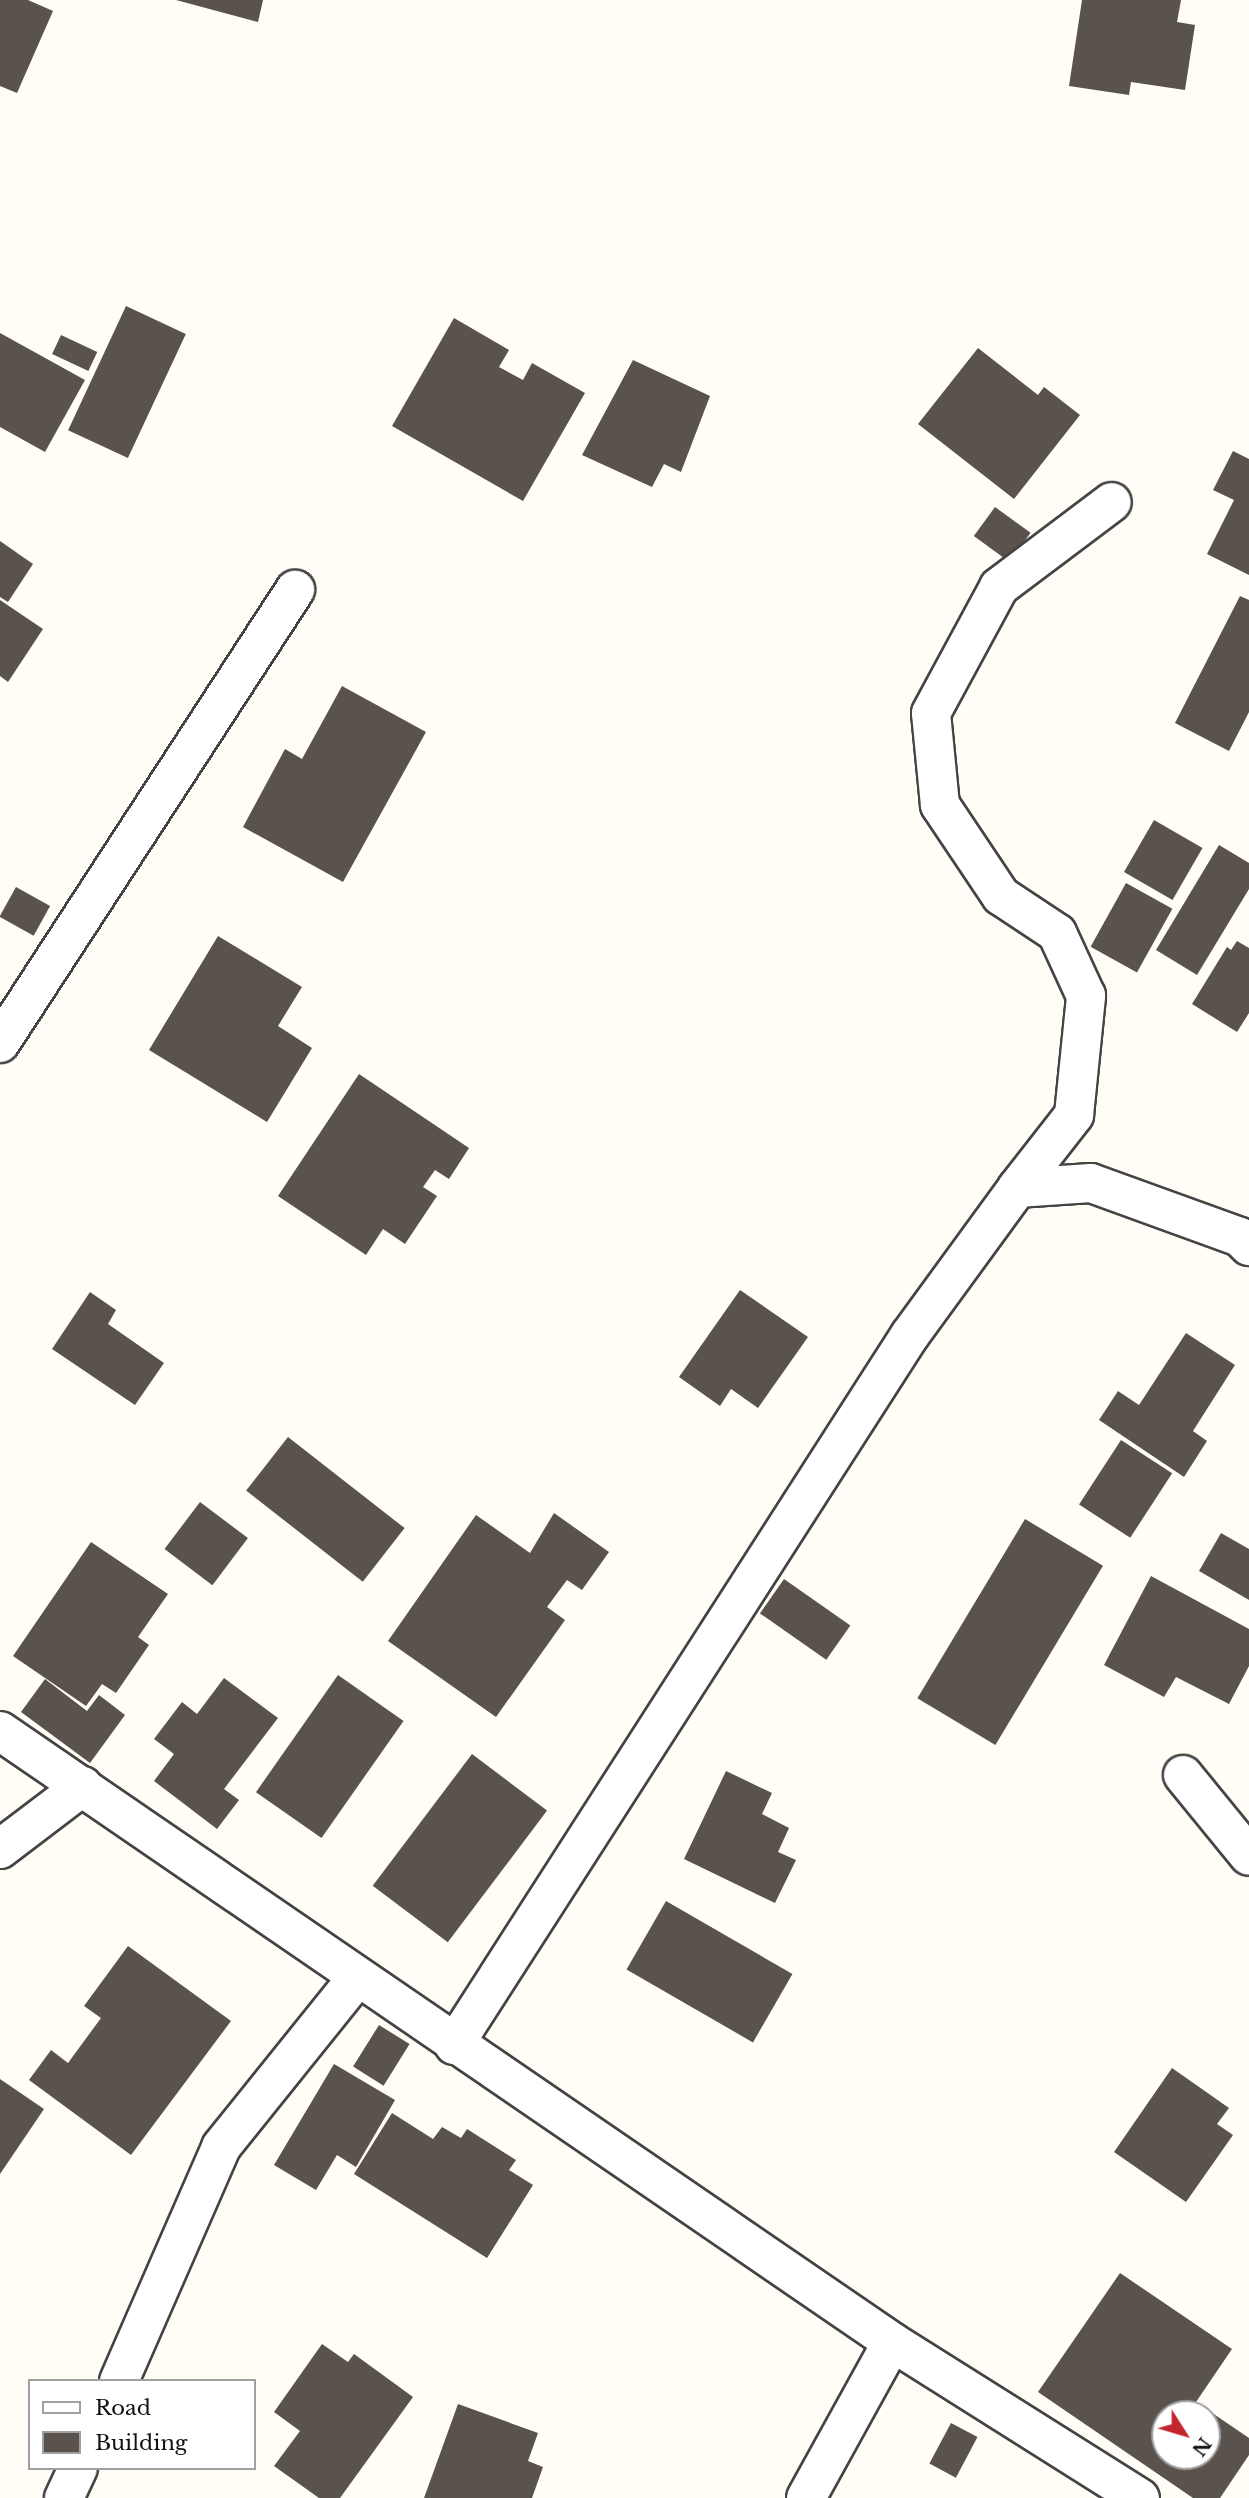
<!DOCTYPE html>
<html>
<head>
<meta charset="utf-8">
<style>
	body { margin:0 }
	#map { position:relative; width:1249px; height:2498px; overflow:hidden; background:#fffdf5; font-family:"Libre Baskerville",serif }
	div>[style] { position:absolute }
	.building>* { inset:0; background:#5a524d; transform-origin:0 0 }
	.roads { filter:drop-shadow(2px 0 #444) drop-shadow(-2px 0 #444) drop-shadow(0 2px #444) drop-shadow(0 -2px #444) }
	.street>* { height:38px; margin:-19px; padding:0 19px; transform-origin:19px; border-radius:19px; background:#fff }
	span { translate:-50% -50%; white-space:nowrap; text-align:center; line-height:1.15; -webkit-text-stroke:7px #fff; paint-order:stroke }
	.legend { position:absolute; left:28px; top:2379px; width:228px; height:91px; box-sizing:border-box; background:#fff; border:2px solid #a0a0a0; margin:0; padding:9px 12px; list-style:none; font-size:21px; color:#111 }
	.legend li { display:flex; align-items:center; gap:14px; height:35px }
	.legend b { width:35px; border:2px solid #a0a0a0 }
	.north { position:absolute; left:1151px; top:2400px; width:70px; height:70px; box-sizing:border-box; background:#fff; border:2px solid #a0a0a0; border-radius:50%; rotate:127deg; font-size:19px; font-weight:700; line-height:28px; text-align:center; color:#111 }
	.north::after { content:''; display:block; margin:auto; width:24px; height:32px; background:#c4262e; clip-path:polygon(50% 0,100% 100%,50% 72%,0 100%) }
</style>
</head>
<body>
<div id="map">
	<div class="building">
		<div style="clip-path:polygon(0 0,28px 0,53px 11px,17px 93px,0 86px)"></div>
		<div style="clip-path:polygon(176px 0,263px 0,258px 22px)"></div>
		<div style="clip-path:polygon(1082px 0,1181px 0,1177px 22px,1195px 25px,1185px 90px,1131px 82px,1129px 95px,1069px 86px)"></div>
		<div style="left:126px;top:306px;width:66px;height:137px;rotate:25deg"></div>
		<div style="clip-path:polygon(454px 318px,509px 350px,499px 367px,523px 380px,532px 363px,585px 393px,523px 501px,392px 426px)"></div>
		<div style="clip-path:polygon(0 333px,85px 380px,45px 452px,0 427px)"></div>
		<div style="left:61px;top:335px;width:40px;height:21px;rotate:25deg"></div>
		<div style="clip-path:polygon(978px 348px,1038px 395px,1044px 387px,1080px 415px,1014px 499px,918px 424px)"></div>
		<div style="clip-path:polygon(633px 360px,710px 396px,681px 472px,664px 464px,652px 487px,582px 455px)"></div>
		<div style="clip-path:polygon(1233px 451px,1249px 459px,1249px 575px,1207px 554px,1234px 500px,1213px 490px)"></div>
		<div style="left:995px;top:507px;width:44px;height:36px;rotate:36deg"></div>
		<div style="clip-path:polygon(0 541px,33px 564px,8px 602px,0 597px)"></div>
		<div style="clip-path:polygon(1240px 596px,1249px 600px,1249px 712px,1229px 751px,1175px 723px)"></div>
		<div style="clip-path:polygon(0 600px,43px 629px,8px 682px,0 676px)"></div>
		<div style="clip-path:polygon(342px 686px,426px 732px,343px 882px,243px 827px,285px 749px,302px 759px)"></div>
		<div style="left:1154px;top:820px;width:56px;height:60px;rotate:30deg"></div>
		<div style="clip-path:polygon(1219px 845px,1249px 863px,1249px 889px,1197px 975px,1156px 950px)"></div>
		<div style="left:1126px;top:883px;width:53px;height:73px;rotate:29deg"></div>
		<div style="left:16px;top:887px;width:39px;height:34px;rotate:29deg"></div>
		<div style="clip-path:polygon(218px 936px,302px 987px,278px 1026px,312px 1048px,267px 1122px,149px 1050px)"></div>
		<div style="clip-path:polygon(1237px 941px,1249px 948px,1249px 1013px,1237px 1032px,1192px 1004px,1227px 947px,1231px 950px)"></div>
		<div style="clip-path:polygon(359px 1074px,469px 1148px,449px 1179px,435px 1170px,423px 1187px,437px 1196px,405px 1244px,383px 1229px,366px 1255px,278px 1196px)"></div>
		<div style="clip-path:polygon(740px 1290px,808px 1337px,758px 1408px,731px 1389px,720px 1406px,679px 1377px)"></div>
		<div style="clip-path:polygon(90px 1292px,116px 1310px,108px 1324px,164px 1363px,135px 1405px,52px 1349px)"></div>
		<div style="clip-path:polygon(1186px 1333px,1235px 1365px,1193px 1431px,1207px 1441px,1184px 1477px,1099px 1420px,1118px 1391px,1139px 1405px)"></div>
		<div style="left:288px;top:1437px;width:148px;height:68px;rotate:38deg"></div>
		<div style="left:1121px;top:1440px;width:61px;height:77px;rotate:33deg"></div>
		<div style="left:200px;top:1502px;width:60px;height:59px;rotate:37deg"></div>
		<div style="clip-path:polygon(554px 1513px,609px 1552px,582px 1590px,567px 1580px,547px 1607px,565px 1620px,496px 1717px,388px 1641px,476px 1515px,530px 1553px)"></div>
		<div style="left:1025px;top:1519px;width:91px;height:209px;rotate:31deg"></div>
		<div style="clip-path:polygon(1221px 1533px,1249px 1549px,1249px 1600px,1199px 1571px)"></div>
		<div style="clip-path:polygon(91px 1542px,168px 1594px,138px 1637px,149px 1645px,116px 1693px,102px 1684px,86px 1706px,13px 1656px)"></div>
		<div style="clip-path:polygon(1151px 1576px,1249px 1629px,1249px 1666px,1229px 1704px,1176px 1677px,1164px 1697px,1104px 1665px)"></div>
		<div style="left:784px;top:1579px;width:81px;height:42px;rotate:35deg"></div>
		<div style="left:338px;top:1675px;width:80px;height:143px;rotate:35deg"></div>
		<div style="clip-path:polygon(224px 1678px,278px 1718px,224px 1789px,239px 1800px,217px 1829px,154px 1781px,174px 1754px,154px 1739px,182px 1702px,197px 1714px)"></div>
		<div style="clip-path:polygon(45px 1679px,87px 1711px,99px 1695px,125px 1715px,90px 1763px,21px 1712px)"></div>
		<div style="left:472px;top:1754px;width:94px;height:165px;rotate:37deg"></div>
		<div style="clip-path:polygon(726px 1771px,772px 1793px,762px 1814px,789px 1828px,778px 1852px,796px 1860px,775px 1903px,684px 1859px)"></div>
		<div style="left:666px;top:1901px;width:146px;height:79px;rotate:30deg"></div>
		<div style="clip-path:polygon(128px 1946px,231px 2021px,131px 2155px,29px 2080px,51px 2050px,68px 2063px,101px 2018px,84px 2006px)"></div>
		<div style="left:379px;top:2025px;width:36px;height:49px;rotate:32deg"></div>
		<div style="clip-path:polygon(334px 2064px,395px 2100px,356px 2167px,337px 2155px,316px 2190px,274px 2165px)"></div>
		<div style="clip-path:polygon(1172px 2068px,1229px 2108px,1217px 2124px,1233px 2135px,1186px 2202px,1114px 2152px)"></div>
		<div style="clip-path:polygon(0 2079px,44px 2109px,0 2174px)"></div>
		<div style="clip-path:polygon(392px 2113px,433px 2139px,442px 2127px,461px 2138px,467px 2129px,516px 2160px,509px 2170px,533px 2185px,487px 2258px,354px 2174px)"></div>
		<div style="clip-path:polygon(evenodd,1120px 2273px,1232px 2349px,1196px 2402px,1249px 2438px,1249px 2455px,1220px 2498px,1193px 2498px,1038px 2392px,1120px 2273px,1165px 2414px,1207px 2414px,1207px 2456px,1165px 2456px,1165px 2414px)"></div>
		<div style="clip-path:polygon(322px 2344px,348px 2362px,354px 2354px,413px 2397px,340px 2498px,319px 2498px,274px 2466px,300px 2431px,274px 2412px)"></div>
		<div style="clip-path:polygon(458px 2404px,538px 2433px,528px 2461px,543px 2467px,532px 2498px,424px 2498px)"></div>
		<div style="left:951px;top:2423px;width:30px;height:46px;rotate:28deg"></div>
	</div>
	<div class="roads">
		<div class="street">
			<div style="left:0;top:1043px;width:541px;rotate:-56.93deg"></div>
			<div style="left:1017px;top:1188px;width:93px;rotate:-52deg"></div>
			<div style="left:1074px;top:1115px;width:120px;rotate:-84.2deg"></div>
			<div style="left:1086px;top:996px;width:69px;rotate:-114.7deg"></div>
			<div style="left:1057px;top:933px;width:67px;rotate:-146.5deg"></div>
			<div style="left:1001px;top:896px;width:110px;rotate:-123.8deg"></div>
			<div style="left:940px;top:805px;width:92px;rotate:-95.6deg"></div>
			<div style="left:931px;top:713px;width:143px;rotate:-61.6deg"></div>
			<div style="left:999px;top:587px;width:141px;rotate:-37deg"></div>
			<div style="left:0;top:1731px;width:1081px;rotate:34.41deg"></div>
			<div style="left:892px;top:2342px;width:293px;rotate:32.2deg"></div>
			<div style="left:1183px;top:1775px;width:104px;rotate:50.8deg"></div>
			<div style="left:0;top:1849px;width:104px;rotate:-37.2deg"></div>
			<div style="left:454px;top:2045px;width:844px;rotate:-57.29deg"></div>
			<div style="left:910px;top:1335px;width:182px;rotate:-53.9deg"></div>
			<div style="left:1017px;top:1188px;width:74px;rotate:-3.9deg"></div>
			<div style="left:1091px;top:1183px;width:158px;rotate:19.9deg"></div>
			<div style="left:1240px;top:1237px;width:13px;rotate:45deg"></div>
			<div style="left:119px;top:2381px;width:255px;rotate:-66.4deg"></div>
			<div style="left:221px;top:2147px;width:217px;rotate:-51.2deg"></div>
			<div style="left:64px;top:2498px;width:33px;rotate:-65deg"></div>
			<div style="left:806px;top:2498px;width:178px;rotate:-61.1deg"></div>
		</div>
	</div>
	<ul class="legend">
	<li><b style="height:9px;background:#fff"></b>Road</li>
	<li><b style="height:19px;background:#5a524d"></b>Building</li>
	</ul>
	<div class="north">N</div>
</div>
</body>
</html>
